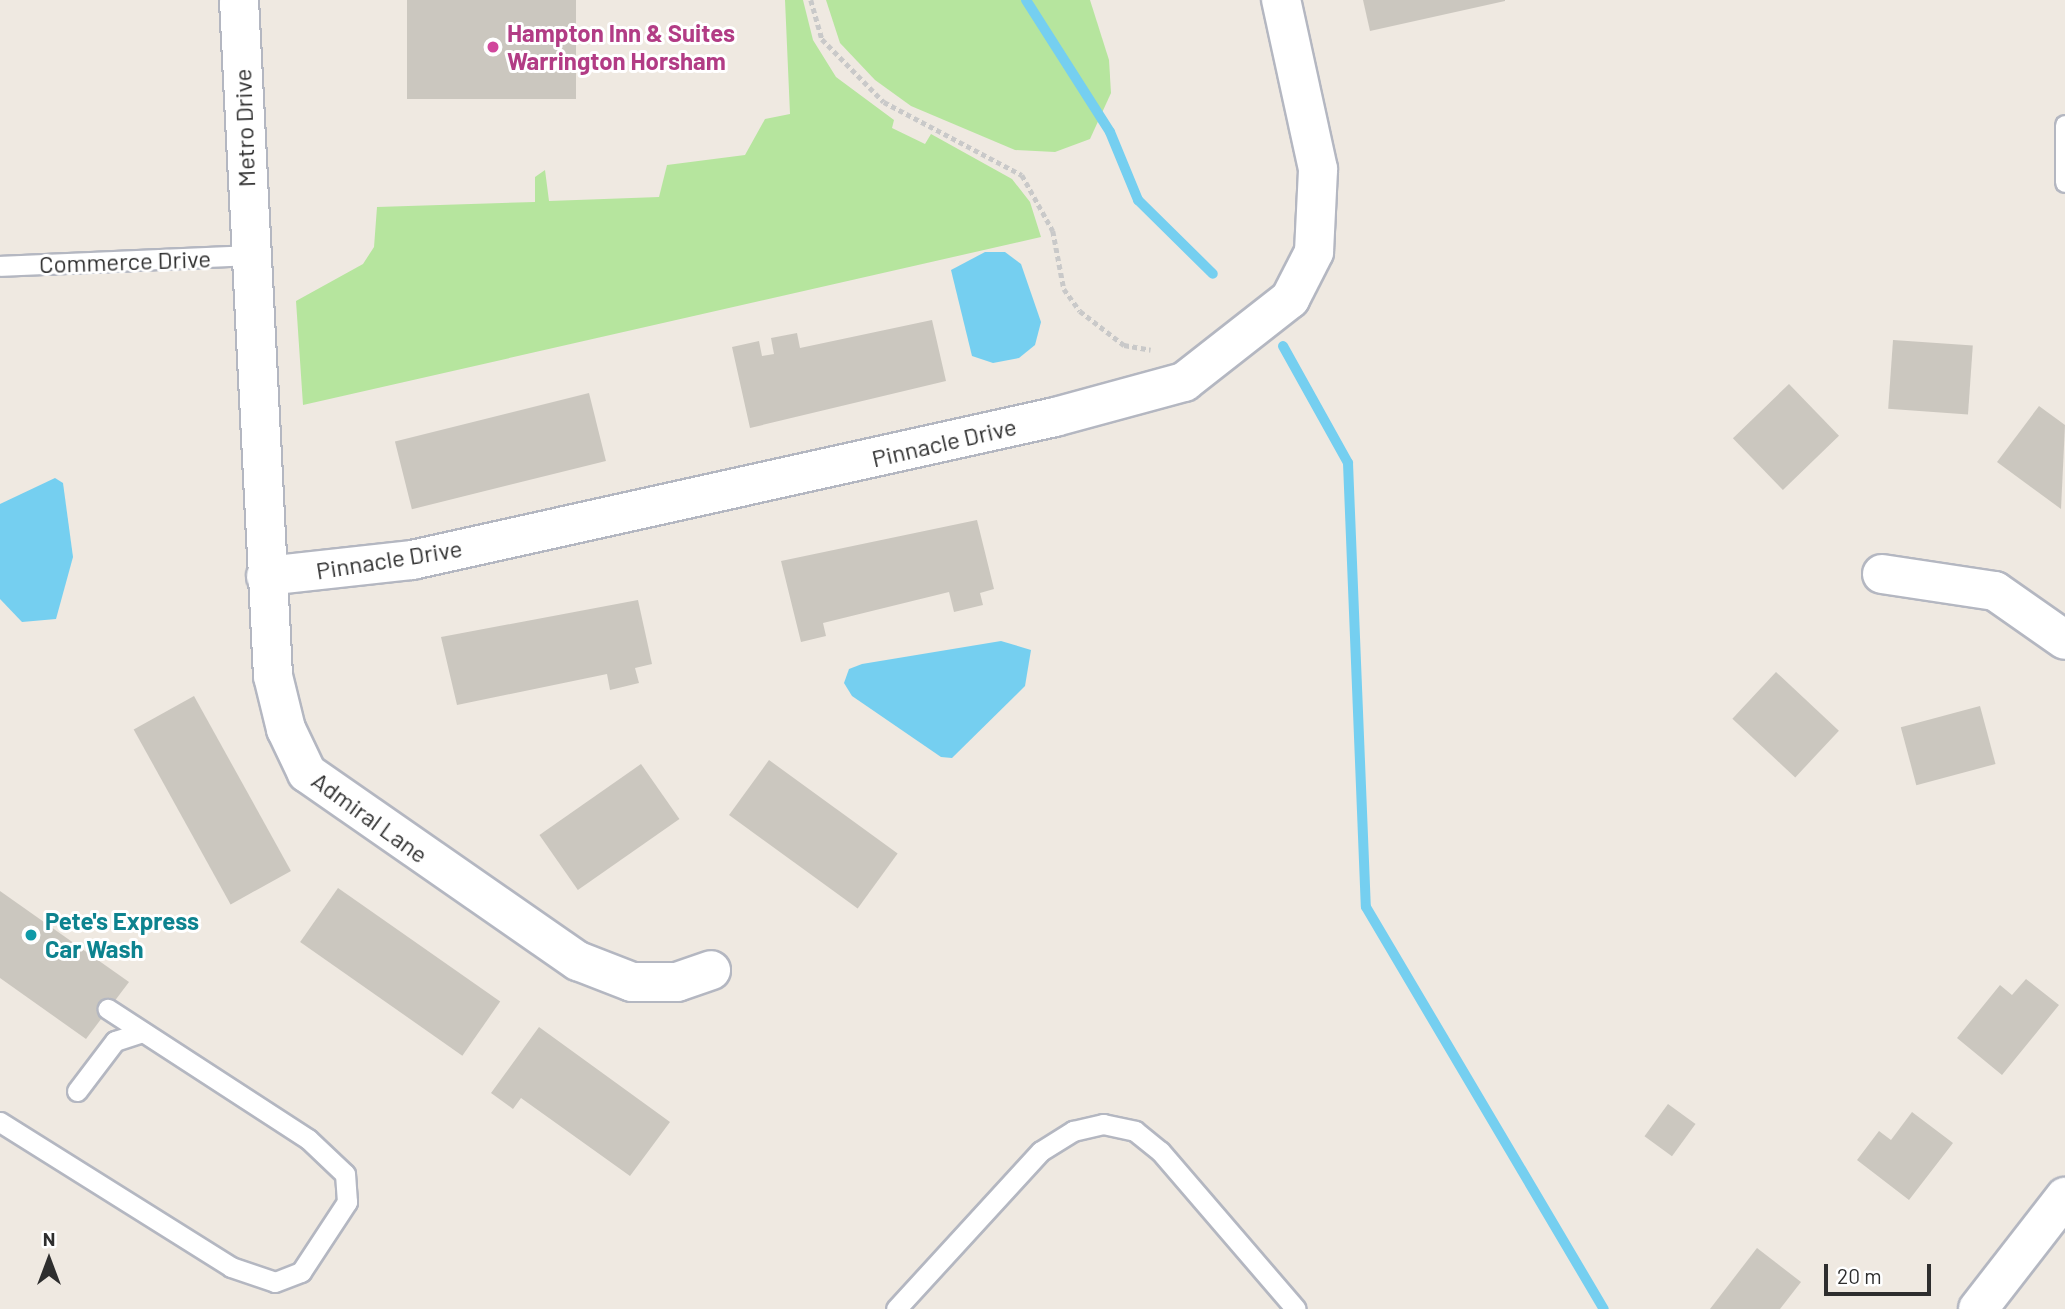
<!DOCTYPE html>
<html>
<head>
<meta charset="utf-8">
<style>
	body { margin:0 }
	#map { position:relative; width:2065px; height:1309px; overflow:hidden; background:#efe9e1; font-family:Barlow,sans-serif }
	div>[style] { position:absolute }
	.green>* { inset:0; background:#b6e59e }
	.water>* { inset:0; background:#75cff0 }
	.stream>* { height:10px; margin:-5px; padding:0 5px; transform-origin:5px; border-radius:5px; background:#75cff0 }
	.building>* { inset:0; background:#cbc7bf; transform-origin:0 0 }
	.path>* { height:4.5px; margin-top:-2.25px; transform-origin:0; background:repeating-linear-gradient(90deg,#c9c9c9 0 5px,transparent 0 8.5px) }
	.roads { filter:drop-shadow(2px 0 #b4b7c1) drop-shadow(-2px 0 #b4b7c1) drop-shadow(0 2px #b4b7c1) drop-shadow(0 -2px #b4b7c1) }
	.service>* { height:19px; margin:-9.5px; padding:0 9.5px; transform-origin:9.5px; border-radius:9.5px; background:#fff }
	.minor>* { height:38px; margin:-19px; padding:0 19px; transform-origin:19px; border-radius:19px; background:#fff }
	.tertiary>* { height:38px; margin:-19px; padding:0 19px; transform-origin:19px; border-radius:19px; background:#fff }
	.dots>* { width:19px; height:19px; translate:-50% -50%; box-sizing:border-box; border:4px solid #fff; border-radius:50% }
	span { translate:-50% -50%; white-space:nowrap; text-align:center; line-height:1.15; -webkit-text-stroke:6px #fff; paint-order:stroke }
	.hotel-label { font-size:24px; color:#b23c85; font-weight:700 }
	.left { translate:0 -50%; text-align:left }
	.street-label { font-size:24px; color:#2e2e2e }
	.culture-label { font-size:24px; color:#0d838f; font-weight:700 }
	.north { position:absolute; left:14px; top:1225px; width:70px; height:70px; -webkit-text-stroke:5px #fff; paint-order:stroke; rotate:0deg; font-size:19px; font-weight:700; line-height:28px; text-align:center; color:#2e2e2e }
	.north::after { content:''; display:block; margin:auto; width:24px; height:32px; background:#2e2e2e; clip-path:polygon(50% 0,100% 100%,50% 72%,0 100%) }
	.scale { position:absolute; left:1824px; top:1264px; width:107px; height:32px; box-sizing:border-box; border:4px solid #2e2e2e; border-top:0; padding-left:9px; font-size:21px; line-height:24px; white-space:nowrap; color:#2e2e2e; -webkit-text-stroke:5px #fff; paint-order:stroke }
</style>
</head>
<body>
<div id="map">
	<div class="green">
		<div style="clip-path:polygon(785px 0,803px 0,813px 40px,836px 77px,894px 120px,892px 128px,925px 144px,931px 134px,1012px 179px,1030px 202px,1041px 237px,303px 405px,296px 301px,363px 264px,374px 247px,377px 207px,535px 202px,535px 177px,545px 170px,549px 201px,659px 197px,667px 165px,745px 155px,765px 119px,790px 114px)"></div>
		<div style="clip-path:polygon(826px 0,1090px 0,1109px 60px,1111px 93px,1090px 139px,1055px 152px,1015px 150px,911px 106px,875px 80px,840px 43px)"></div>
	</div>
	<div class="water">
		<div style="clip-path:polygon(985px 252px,1005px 252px,1021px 264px,1041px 322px,1035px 345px,1019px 358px,993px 363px,972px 356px,951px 270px)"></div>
		<div style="clip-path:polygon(55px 478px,63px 483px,73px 557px,56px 619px,22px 622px,0 599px,0 504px)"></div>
		<div style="clip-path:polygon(1001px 641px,1031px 650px,1025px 686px,952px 758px,941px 757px,852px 696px,844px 683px,849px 669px,862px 664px)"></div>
	</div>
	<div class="stream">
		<div style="left:1026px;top:0;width:156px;rotate:57.5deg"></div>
		<div style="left:1110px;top:132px;width:74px;rotate:67.6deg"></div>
		<div style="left:1138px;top:200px;width:105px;rotate:44.6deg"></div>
		<div style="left:1283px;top:346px;width:134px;rotate:60.9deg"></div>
		<div style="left:1348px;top:463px;width:444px;rotate:87.7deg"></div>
		<div style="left:1366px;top:907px;width:467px;rotate:59.4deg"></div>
	</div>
	<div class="building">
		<div style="left:407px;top:0;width:169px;height:99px"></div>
		<div style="clip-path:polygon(1363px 0,1505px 0,1505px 1px,1370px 31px)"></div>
		<div style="clip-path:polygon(932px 320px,946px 381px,750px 428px,732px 347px,759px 341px,762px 356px,774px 354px,771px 338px,797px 333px,800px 348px)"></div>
		<div style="left:1893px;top:340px;width:80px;height:69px;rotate:4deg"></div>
		<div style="left:1789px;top:384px;width:72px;height:78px;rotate:46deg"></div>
		<div style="left:589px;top:393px;width:70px;height:200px;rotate:76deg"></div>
		<div style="clip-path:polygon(2039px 406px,2065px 425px,2061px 509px,1997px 462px)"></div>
		<div style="clip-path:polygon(977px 520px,994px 589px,980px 593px,983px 605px,954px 612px,949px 592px,823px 623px,826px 636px,801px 642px,781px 561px)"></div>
		<div style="clip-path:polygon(638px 600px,652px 664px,635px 668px,639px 683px,610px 690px,607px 674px,457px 705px,441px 637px)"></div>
		<div style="left:1776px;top:672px;width:86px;height:64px;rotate:43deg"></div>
		<div style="left:194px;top:696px;width:200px;height:69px;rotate:61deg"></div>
		<div style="left:1980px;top:706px;width:60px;height:82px;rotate:75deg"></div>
		<div style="left:769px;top:760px;width:159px;height:68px;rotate:36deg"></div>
		<div style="left:641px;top:764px;width:67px;height:124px;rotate:55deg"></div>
		<div style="left:338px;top:888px;width:198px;height:66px;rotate:35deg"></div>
		<div style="clip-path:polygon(0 891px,129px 982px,86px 1039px,0 978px)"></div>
		<div style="clip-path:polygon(2026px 979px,2059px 1005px,2002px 1075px,1957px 1038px,2000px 985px,2012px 995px)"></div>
		<div style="clip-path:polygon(539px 1027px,670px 1122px,630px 1176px,521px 1098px,513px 1109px,491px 1093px)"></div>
		<div style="left:1668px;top:1104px;width:34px;height:40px;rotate:36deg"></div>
		<div style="clip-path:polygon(1912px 1112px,1953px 1143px,1909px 1200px,1857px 1160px,1879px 1131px,1891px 1140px)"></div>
		<div style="clip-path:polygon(1757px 1248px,1801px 1282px,1780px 1309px,1710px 1309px)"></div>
	</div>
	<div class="path">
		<div style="left:811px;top:0;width:41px;rotate:74.2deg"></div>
		<div style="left:822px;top:39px;width:88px;rotate:45.5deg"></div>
		<div style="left:884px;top:102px;width:156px;rotate:27.9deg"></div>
		<div style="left:1022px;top:175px;width:64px;rotate:61deg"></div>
		<div style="left:1053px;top:231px;width:59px;rotate:79.3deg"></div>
		<div style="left:1064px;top:289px;width:27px;rotate:54deg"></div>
		<div style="left:1080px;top:311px;width:56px;rotate:37.7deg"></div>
		<div style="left:1124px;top:345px;width:27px;rotate:10deg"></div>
	</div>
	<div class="roads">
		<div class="service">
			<div style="left:2065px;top:125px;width:57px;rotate:90deg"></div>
			<div style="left:0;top:266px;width:249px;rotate:-2.5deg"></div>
			<div style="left:77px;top:1091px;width:63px;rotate:-52.8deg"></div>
			<div style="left:115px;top:1041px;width:29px;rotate:-18deg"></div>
			<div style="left:0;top:1122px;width:273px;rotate:32.1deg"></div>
			<div style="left:231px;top:1267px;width:46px;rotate:18.8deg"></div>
			<div style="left:275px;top:1282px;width:28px;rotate:-21deg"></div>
			<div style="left:301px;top:1272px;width:84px;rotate:-56.7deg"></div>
			<div style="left:347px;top:1202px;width:28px;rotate:-94deg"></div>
			<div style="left:345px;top:1174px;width:51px;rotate:-136.6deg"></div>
			<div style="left:308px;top:1139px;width:239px;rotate:-147deg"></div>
			<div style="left:896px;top:1309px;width:214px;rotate:-47.5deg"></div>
			<div style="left:1041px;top:1151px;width:38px;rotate:-32deg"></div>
			<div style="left:1073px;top:1131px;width:31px;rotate:-13deg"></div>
			<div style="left:1103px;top:1124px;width:33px;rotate:12deg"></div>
			<div style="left:1135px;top:1131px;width:32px;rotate:39deg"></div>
			<div style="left:1160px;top:1151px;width:208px;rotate:49.3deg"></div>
		</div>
		<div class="minor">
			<div style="left:239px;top:0;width:677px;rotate:87.12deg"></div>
			<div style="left:273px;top:676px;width:55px;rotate:76.2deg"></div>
			<div style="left:286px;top:729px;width:49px;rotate:64.5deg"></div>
			<div style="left:307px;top:773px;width:330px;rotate:34.8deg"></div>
			<div style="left:578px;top:961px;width:58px;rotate:21.3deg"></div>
			<div style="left:632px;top:982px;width:45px"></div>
			<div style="left:677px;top:982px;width:36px;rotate:-19deg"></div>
			<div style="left:1882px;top:574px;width:114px;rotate:8.6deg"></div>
			<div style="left:1995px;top:591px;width:85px;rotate:35deg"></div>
			<div style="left:266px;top:576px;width:147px;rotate:-6.3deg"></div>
			<div style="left:412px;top:560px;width:659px;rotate:-12.54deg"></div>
			<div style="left:1055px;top:417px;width:134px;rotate:-15.2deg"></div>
			<div style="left:1184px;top:382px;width:135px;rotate:-38.1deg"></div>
			<div style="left:1290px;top:299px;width:53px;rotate:-62.9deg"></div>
			<div style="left:1314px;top:252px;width:83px;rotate:-87.2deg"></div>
			<div style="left:1318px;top:169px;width:173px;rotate:-102.3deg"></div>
		</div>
		<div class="tertiary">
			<div style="left:1978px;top:1309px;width:142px;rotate:-52.2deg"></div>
		</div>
	</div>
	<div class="dots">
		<div style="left:493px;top:47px;background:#d1479c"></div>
		<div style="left:31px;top:935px;background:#0f9aa8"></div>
	</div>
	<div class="hotel-label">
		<span class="left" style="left:507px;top:47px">Hampton Inn &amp; Suites<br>Warrington Horsham</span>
	</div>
	<div class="street-label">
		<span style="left:244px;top:128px;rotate:-92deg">Metro Drive</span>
		<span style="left:125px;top:261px;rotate:-2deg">Commerce Drive</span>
		<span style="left:944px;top:442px;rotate:-13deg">Pinnacle Drive</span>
		<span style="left:389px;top:559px;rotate:-9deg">Pinnacle Drive</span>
		<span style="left:370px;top:817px;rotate:36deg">Admiral Lane</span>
	</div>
	<div class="culture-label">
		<span class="left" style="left:45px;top:935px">Pete's Express<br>Car Wash</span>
	</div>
	<div class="north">N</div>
	<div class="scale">20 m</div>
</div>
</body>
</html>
